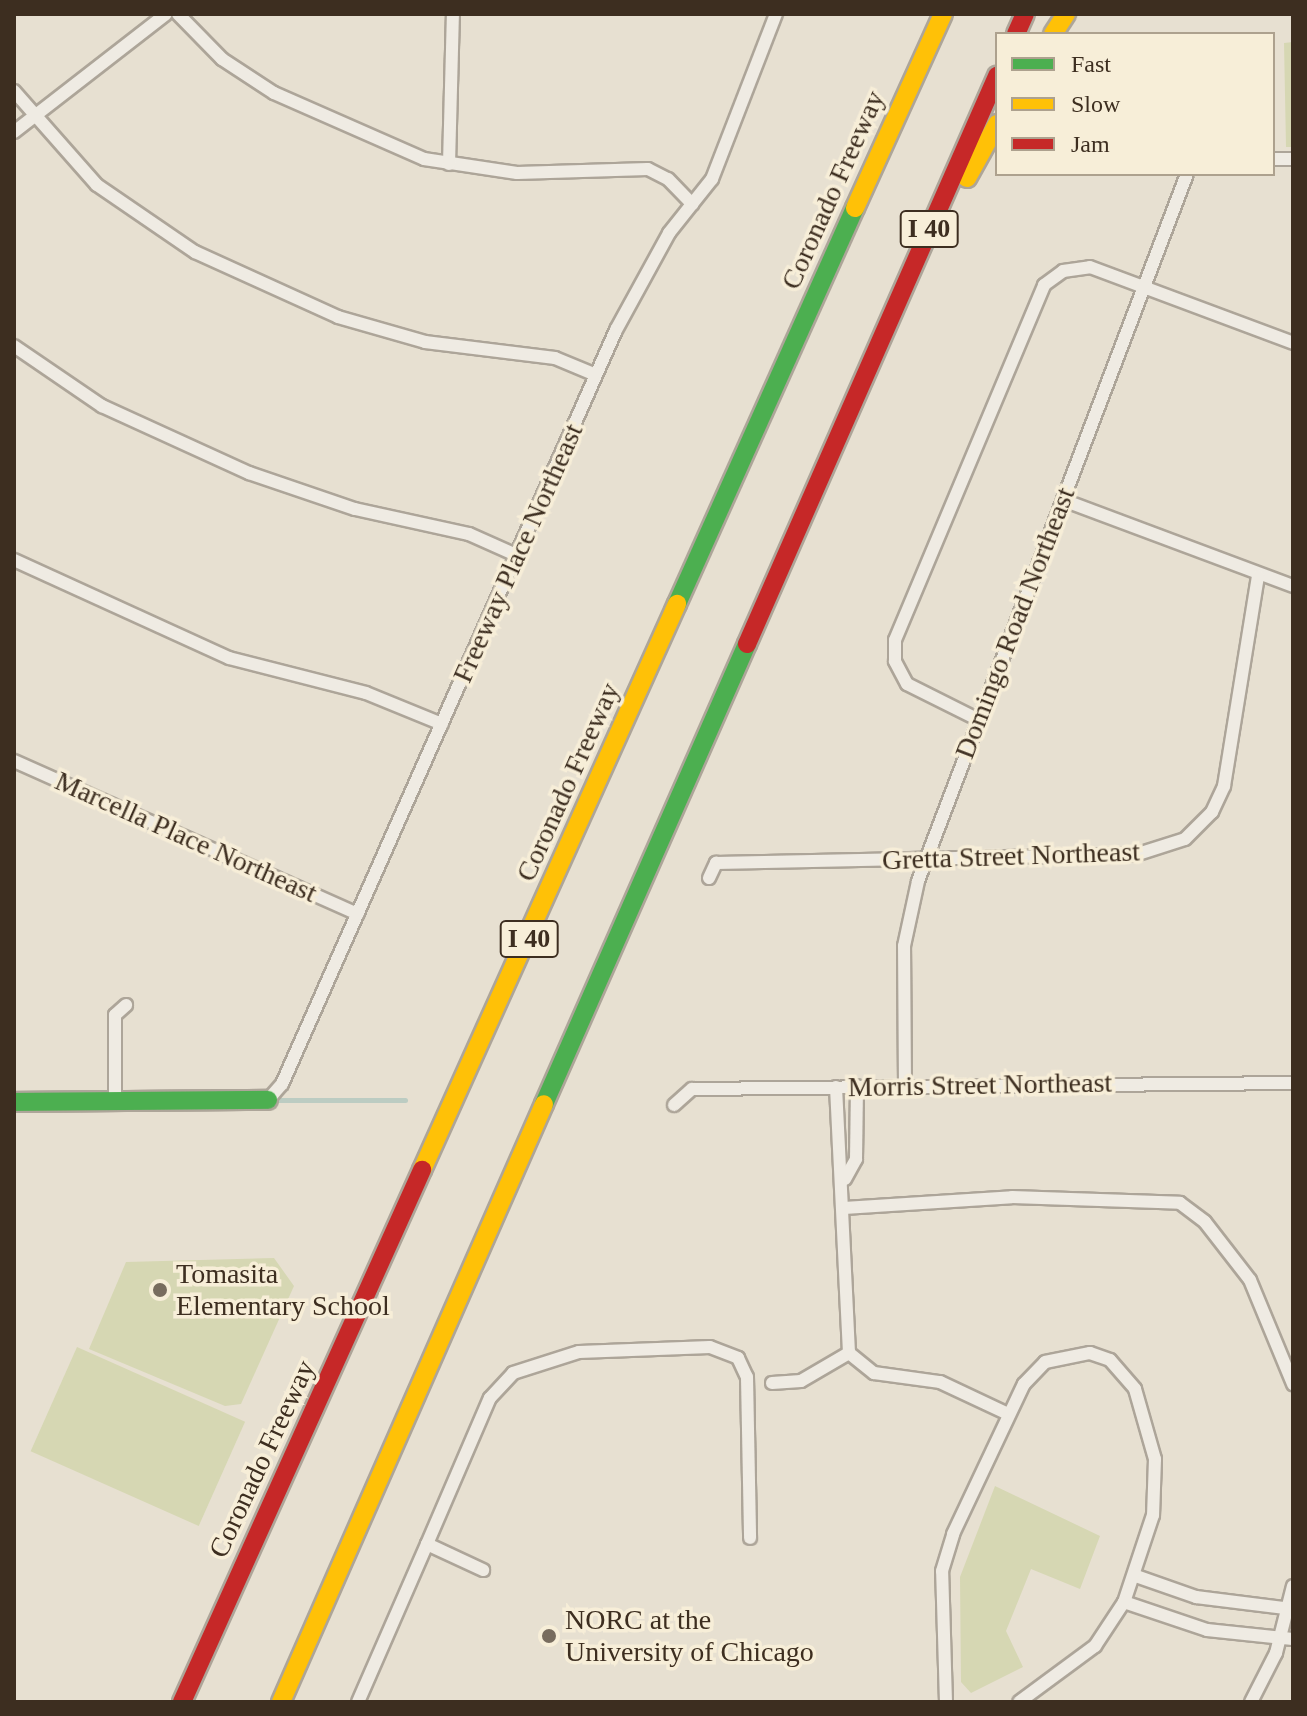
<!DOCTYPE html>
<html>
<head>
<meta charset="utf-8">
<style>
	body { margin:0 }
	#map { position:relative; width:1307px; height:1716px; overflow:hidden; background:#e7e0d1; font-family:"Times New Roman",serif }
	div>[style] { position:absolute }
	.green>* { inset:0; background:#d6d7b3; transform-origin:0 0 }
	.stream>* { height:5px; margin:-2.5px; padding:0 2.5px; transform-origin:2.5px; border-radius:2.5px; background:#bcccc2 }
	.roads { filter:drop-shadow(2px 0 #ada599) drop-shadow(-2px 0 #ada599) drop-shadow(0 2px #ada599) drop-shadow(0 -2px #ada599) }
	.street>* { height:12px; margin:-6px; padding:0 6px; transform-origin:6px; border-radius:6px; background:#efebe3 }
	.fast>* { height:18px; margin:-9px; padding:0 9px; transform-origin:9px; border-radius:9px; background:#4caf50 }
	.slow>* { height:18px; margin:-9px; padding:0 9px; transform-origin:9px; border-radius:9px; background:#ffc107 }
	.jam>* { height:18px; margin:-9px; padding:0 9px; transform-origin:9px; border-radius:9px; background:#c62828 }
	.dots>* { width:22px; height:22px; translate:-50% -50%; box-sizing:border-box; border:4px solid #f7eed8; border-radius:50% }
	span { translate:-50% -50%; white-space:nowrap; text-align:center; line-height:1.15; -webkit-text-stroke:7px #f7eed8; paint-order:stroke }
	.shield-label span { padding:2px 6px; background:#f7eed8; border:2px solid; border-radius:6px; -webkit-text-stroke-width:0 }
	.shield-label { font-size:26px; color:#3d2e20; font-weight:700 }
	.street-label { font-size:28px; color:#3d2e20 }
	.poi-label { font-size:28px; color:#3d2e20 }
	.left { translate:0 -50%; text-align:left }
	.frame { position:absolute; inset:0; border:16px solid #3d2e20; pointer-events:none }
	.legend { position:absolute; left:995px; top:32px; width:280px; height:144px; box-sizing:border-box; background:#f7eed8; border:2px solid #ada18e; margin:0; padding:10px 14px; list-style:none; font-size:24px; color:#3d2e20 }
	.legend li { display:flex; align-items:center; gap:16px; height:40px }
	.legend b { width:40px; border:2px solid #ada18e }
</style>
</head>
<body>
<div id="map">
	<div class="green">
		<div style="clip-path:polygon(1293px 42px,1293px 147px,1286px 147px,1284px 43px)"></div>
		<div style="clip-path:polygon(274px 1258px,294px 1286px,241px 1404px,225px 1406px,89px 1349px,126px 1262px)"></div>
		<div style="left:77px;top:1347px;width:184px;height:114px;rotate:24deg"></div>
		<div style="clip-path:polygon(995px 1486px,1100px 1536px,1080px 1589px,1031px 1569px,1006px 1631px,1023px 1667px,971px 1693px,961px 1682px,960px 1577px)"></div>
	</div>
	<div class="stream">
		<div style="left:271px;top:1100px;width:134px"></div>
	</div>
	<div class="roads">
		<div class="street">
			<div style="left:178px;top:14px;width:63px;rotate:45.6deg"></div>
			<div style="left:222px;top:59px;width:62px;rotate:33.2deg"></div>
			<div style="left:274px;top:93px;width:164px;rotate:23.7deg"></div>
			<div style="left:424px;top:159px;width:94px;rotate:8.6deg"></div>
			<div style="left:517px;top:173px;width:131px;rotate:-1.7deg"></div>
			<div style="left:648px;top:169px;width:22px;rotate:27deg"></div>
			<div style="left:668px;top:179px;width:35px;rotate:46deg"></div>
			<div style="left:14px;top:91px;width:125px;rotate:48.6deg"></div>
			<div style="left:97px;top:185px;width:119px;rotate:34.4deg"></div>
			<div style="left:195px;top:252px;width:157px;rotate:24.4deg"></div>
			<div style="left:338px;top:317px;width:91px;rotate:16deg"></div>
			<div style="left:425px;top:342px;width:131px;rotate:7deg"></div>
			<div style="left:555px;top:358px;width:44px;rotate:22.5deg"></div>
			<div style="left:14px;top:132px;width:192px;rotate:-37.8deg"></div>
			<div style="left:1273px;top:159px;width:20px"></div>
			<div style="left:449px;top:164px;width:150px;rotate:-88.5deg"></div>
			<div style="left:14px;top:346px;width:107px;rotate:34.3deg"></div>
			<div style="left:102px;top:406px;width:162px;rotate:24.5deg"></div>
			<div style="left:249px;top:473px;width:112px;rotate:18.8deg"></div>
			<div style="left:355px;top:509px;width:117px;rotate:12.4deg"></div>
			<div style="left:469px;top:534px;width:51px;rotate:24.1deg"></div>
			<div style="left:1063px;top:500px;width:246px;rotate:20.5deg"></div>
			<div style="left:14px;top:560px;width:236px;rotate:24.5deg"></div>
			<div style="left:229px;top:658px;width:141px;rotate:14.3deg"></div>
			<div style="left:366px;top:693px;width:82px;rotate:22.2deg"></div>
			<div style="left:977px;top:719px;width:78px;rotate:-153.4deg"></div>
			<div style="left:907px;top:684px;width:26px;rotate:-118deg"></div>
			<div style="left:895px;top:661px;width:21px;rotate:-90deg"></div>
			<div style="left:895px;top:640px;width:385px;rotate:-67.2deg"></div>
			<div style="left:1044px;top:285px;width:24px;rotate:-36deg"></div>
			<div style="left:1063px;top:271px;width:27px;rotate:-8deg"></div>
			<div style="left:1090px;top:267px;width:217px;rotate:20.5deg"></div>
			<div style="left:14px;top:761px;width:376px;rotate:24deg"></div>
			<div style="left:709px;top:878px;width:17px;rotate:-65deg"></div>
			<div style="left:716px;top:863px;width:422px;rotate:-1.2deg"></div>
			<div style="left:1138px;top:854px;width:49px;rotate:-17.7deg"></div>
			<div style="left:1185px;top:839px;width:38px;rotate:-45deg"></div>
			<div style="left:1212px;top:812px;width:29px;rotate:-65deg"></div>
			<div style="left:1224px;top:786px;width:213px;rotate:-80.8deg"></div>
			<div style="left:905px;top:1085px;width:139px;rotate:-90.4deg"></div>
			<div style="left:904px;top:946px;width:66px;rotate:-77.8deg"></div>
			<div style="left:918px;top:881px;width:756px;rotate:-69.17deg"></div>
			<div style="left:836px;top:1087px;width:266px;rotate:87.2deg"></div>
			<div style="left:849px;top:1353px;width:32px;rotate:39deg"></div>
			<div style="left:874px;top:1373px;width:67px;rotate:7.8deg"></div>
			<div style="left:940px;top:1382px;width:75px;rotate:25.2deg"></div>
			<div style="left:268px;top:1100px;width:21px;rotate:-49deg"></div>
			<div style="left:282px;top:1084px;width:825px;rotate:-66.11deg"></div>
			<div style="left:616px;top:330px;width:111px;rotate:-61.3deg"></div>
			<div style="left:669px;top:233px;width:69px;rotate:-51.5deg"></div>
			<div style="left:712px;top:179px;width:177px;rotate:-68.8deg"></div>
			<div style="left:115px;top:1101px;width:86px;rotate:-90deg"></div>
			<div style="left:115px;top:1015px;width:15px;rotate:-42deg"></div>
			<div style="left:674px;top:1105px;width:24px;rotate:-42deg"></div>
			<div style="left:692px;top:1089px;width:601px;rotate:-0.57deg"></div>
			<div style="left:845px;top:1179px;width:23px;rotate:-61deg"></div>
			<div style="left:856px;top:1159px;width:73px;rotate:-89.2deg"></div>
			<div style="left:844px;top:1208px;width:168px;rotate:-3.7deg"></div>
			<div style="left:1012px;top:1197px;width:168px;rotate:2deg"></div>
			<div style="left:1180px;top:1203px;width:31px;rotate:37deg"></div>
			<div style="left:1205px;top:1222px;width:73px;rotate:52.2deg"></div>
			<div style="left:1250px;top:1280px;width:113px;rotate:67.5deg"></div>
			<div style="left:772px;top:1383px;width:29px;rotate:-4deg"></div>
			<div style="left:801px;top:1381px;width:56px;rotate:-30.3deg"></div>
			<div style="left:427px;top:1544px;width:159px;rotate:-66.7deg"></div>
			<div style="left:490px;top:1398px;width:34px;rotate:-47deg"></div>
			<div style="left:513px;top:1373px;width:69px;rotate:-17.7deg"></div>
			<div style="left:579px;top:1352px;width:131px;rotate:-2.2deg"></div>
			<div style="left:710px;top:1347px;width:30px;rotate:21deg"></div>
			<div style="left:738px;top:1358px;width:21px;rotate:65deg"></div>
			<div style="left:747px;top:1377px;width:161px;rotate:88.9deg"></div>
			<div style="left:1136px;top:1576px;width:64px;rotate:19.3deg"></div>
			<div style="left:1196px;top:1597px;width:98px;rotate:7.1deg"></div>
			<div style="left:1124px;top:1602px;width:88px;rotate:18.6deg"></div>
			<div style="left:1207px;top:1630px;width:86px;rotate:6deg"></div>
			<div style="left:358px;top:1702px;width:172px;rotate:-66.4deg"></div>
			<div style="left:427px;top:1544px;width:62px;rotate:24.9deg"></div>
			<div style="left:946px;top:1702px;width:131px;rotate:-91.7deg"></div>
			<div style="left:942px;top:1571px;width:39px;rotate:-73deg"></div>
			<div style="left:953px;top:1534px;width:166px;rotate:-64.7deg"></div>
			<div style="left:1024px;top:1384px;width:30px;rotate:-46deg"></div>
			<div style="left:1045px;top:1362px;width:46px;rotate:-11.3deg"></div>
			<div style="left:1090px;top:1353px;width:21px;rotate:19deg"></div>
			<div style="left:1110px;top:1360px;width:38px;rotate:49deg"></div>
			<div style="left:1135px;top:1389px;width:73px;rotate:74.1deg"></div>
			<div style="left:1155px;top:1459px;width:56px;rotate:92deg"></div>
			<div style="left:1153px;top:1515px;width:92px;rotate:108.4deg"></div>
			<div style="left:1124px;top:1602px;width:53px;rotate:123.4deg"></div>
			<div style="left:1095px;top:1646px;width:94px;rotate:143.6deg"></div>
			<div style="left:1251px;top:1702px;width:55px;rotate:-63deg"></div>
			<div style="left:1276px;top:1653px;width:69px;rotate:-75.8deg"></div>
		</div>
		<div class="fast">
			<div style="left:677px;top:604px;width:434px;rotate:-65.8deg"></div>
			<div style="left:14px;top:1102px;width:254px;rotate:-0.5deg"></div>
			<div style="left:544px;top:1104px;width:503px;rotate:-66.19deg"></div>
		</div>
		<div class="slow">
			<div style="left:1053px;top:34px;width:24px;rotate:-57deg"></div>
			<div style="left:967px;top:178px;width:62px;rotate:-60.9deg"></div>
			<div style="left:855px;top:208px;width:213px;rotate:-65.6deg"></div>
			<div style="left:422px;top:1170px;width:621px;rotate:-65.75deg"></div>
			<div style="left:281px;top:1702px;width:653px;rotate:-66.26deg"></div>
		</div>
		<div class="jam">
			<div style="left:1016px;top:34px;width:22px;rotate:-66deg"></div>
			<div style="left:747px;top:644px;width:621px;rotate:-66.24deg"></div>
			<div style="left:182px;top:1702px;width:584px;rotate:-65.72deg"></div>
		</div>
	</div>
	<div class="dots">
		<div style="left:160px;top:1290px;background:#786c5e"></div>
		<div style="left:549px;top:1636px;background:#786c5e"></div>
	</div>
	<div class="shield-label">
		<span style="left:929px;top:229px">I 40</span>
		<span style="left:529px;top:939px">I 40</span>
	</div>
	<div class="street-label">
		<span style="left:833px;top:190px;rotate:-66deg">Coronado Freeway</span>
		<span style="left:518px;top:553px;rotate:-66deg">Freeway Place Northeast</span>
		<span style="left:1015px;top:623px;rotate:-69deg">Domingo Road Northeast</span>
		<span style="left:568px;top:782px;rotate:-66deg">Coronado Freeway</span>
		<span style="left:186px;top:837px;rotate:24deg">Marcella Place Northeast</span>
		<span style="left:1011px;top:856px;rotate:-2deg">Gretta Street Northeast</span>
		<span style="left:980px;top:1085px;rotate:-1deg">Morris Street Northeast</span>
		<span style="left:262px;top:1459px;rotate:-65deg">Coronado Freeway</span>
	</div>
	<div class="poi-label">
		<span class="left" style="left:176px;top:1290px">Tomasita<br>Elementary School</span>
		<span class="left" style="left:565px;top:1636px">NORC at the<br>University of Chicago</span>
	</div>
	<div class="frame"></div>
	<ul class="legend">
	<li><b style="height:10px;background:#4caf50"></b>Fast</li>
	<li><b style="height:10px;background:#ffc107"></b>Slow</li>
	<li><b style="height:10px;background:#c62828"></b>Jam</li>
	</ul>
</div>
</body>
</html>
